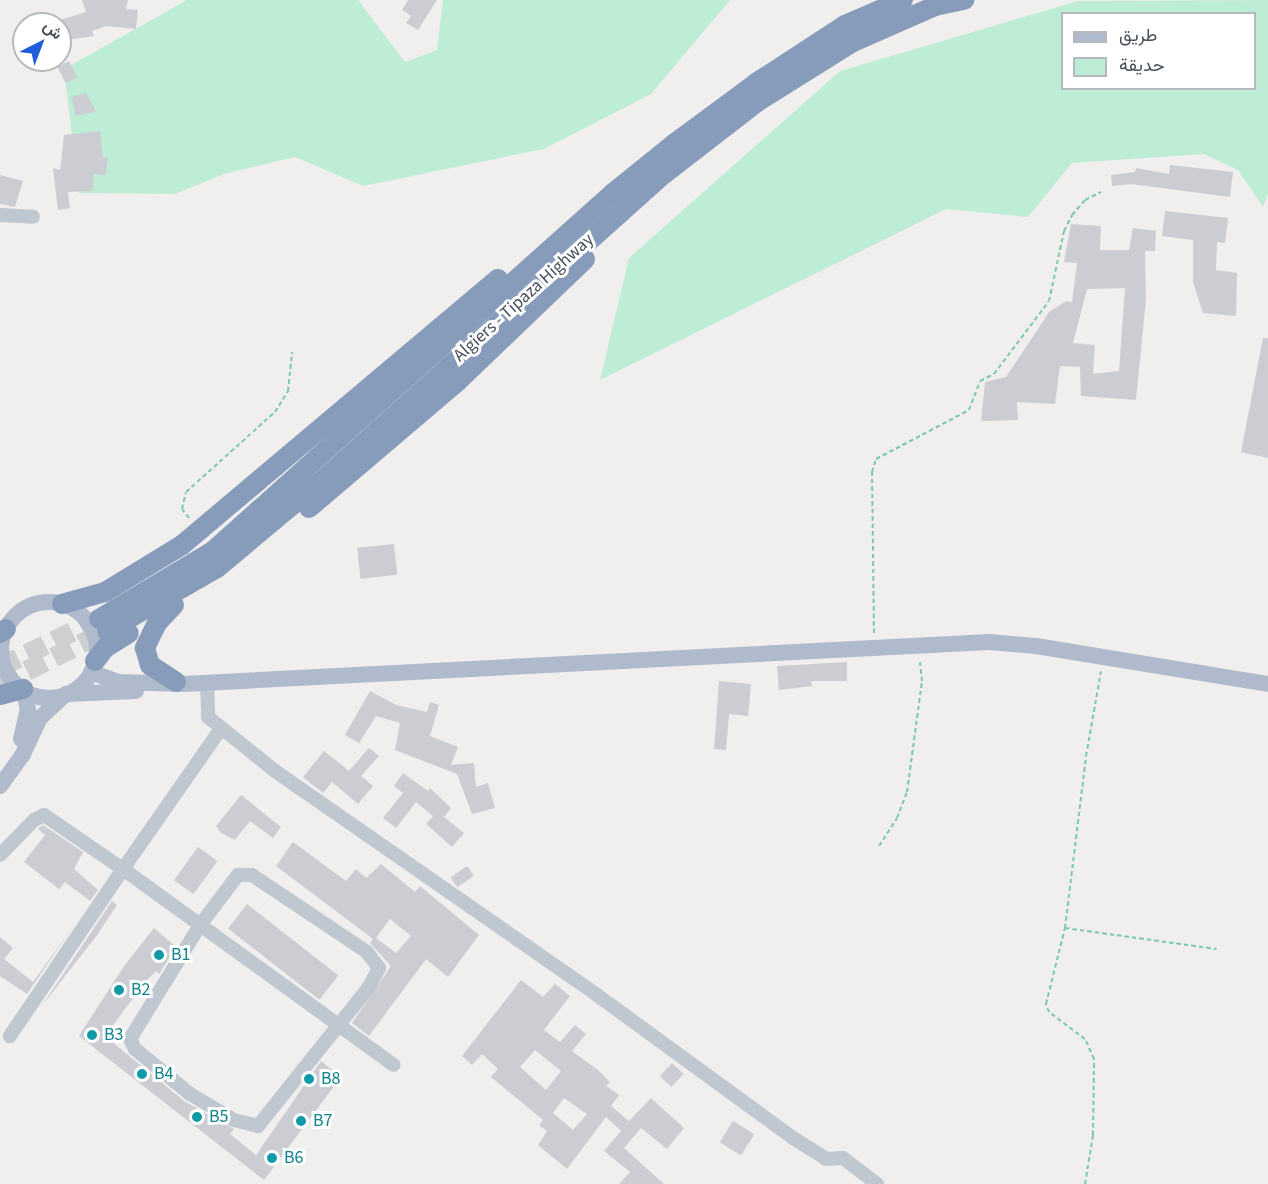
<!DOCTYPE html>
<html>
<head>
<meta charset="utf-8">
<style>
	body { margin:0 }
	#map { position:relative; width:1268px; height:1184px; overflow:hidden; background:#f1eeee; font-family:"Source Sans 3",Vazirmatn,sans-serif }
	div>[style] { position:absolute }
	.green>* { inset:0; background:#beedd5 }
	.building>* { inset:0; background:#cbcdd3; transform-origin:0 0 }
	.highway-tunnel>* { height:20px; margin-top:-10px; transform-origin:0; background:repeating-linear-gradient(90deg,#cfced1 0 20px,transparent 0 30px) }
	.path>* { height:2px; margin-top:-1px; transform-origin:0; background:repeating-linear-gradient(90deg,#77caaa 0 4.5px,transparent 0 7.5px) }
	.minor>* { height:14px; margin:-7px; padding:0 7px; transform-origin:7px; border-radius:7px; background:#bfc7d0 }
	.major>* { height:16px; margin:-8px; padding:0 8px; transform-origin:8px; border-radius:8px; background:#afbacc }
	.major>.ring { margin:-8px; padding:0; box-sizing:content-box; background:none; border:16px solid #afbacc; border-radius:50% }
	.highway>* { height:20px; margin:-10px; padding:0 10px; transform-origin:10px; border-radius:10px; background:#879bbb }
	.dots>* { width:16px; height:16px; translate:-50% -50%; box-sizing:border-box; border:3px solid #fff; border-radius:50% }
	span { translate:-50% -50%; white-space:nowrap; text-align:center; line-height:1.15; -webkit-text-stroke:6px #fff; paint-order:stroke }
	.street-label { font-size:18px; color:#474f5b }
	.culture-label { font-size:18px; color:#0d838f }
	.left { translate:0 -50%; text-align:left }
	.legend { position:absolute; left:1061px; top:12px; width:195px; height:78px; box-sizing:border-box; background:#fff; border:2px solid #b5b9bd; margin:0; padding:8px 10px; list-style:none; font-size:18px; color:#474f5b }
	.legend li { display:flex; align-items:center; gap:12px; height:30px }
	.legend b { width:30px; border:2px solid #b5b9bd }
	.north { position:absolute; left:12px; top:12px; width:60px; height:60px; box-sizing:border-box; background:#fff; border:2px solid #b5b9bd; border-radius:50%; rotate:42deg; font-size:16px; font-weight:700; line-height:24px; text-align:center; color:#474f5b }
	.north::after { content:''; display:block; margin:auto; width:21px; height:27px; background:#205dd9; clip-path:polygon(50% 0,100% 100%,50% 72%,0 100%) }
</style>
</head>
<body>
<div id="map">
	<div class="green">
		<div style="clip-path:polygon(187px 0,358px 0,405px 62px,437px 50px,443px 0,730px 0,651px 94px,544px 149px,363px 186px,295px 157px,224px 174px,175px 194px,79px 193px,64px 69px)"></div>
		<div style="clip-path:polygon(evenodd,1268px 0,1268px 193px,1263px 207px,1238px 170px,1204px 154px,1072px 163px,1028px 217px,946px 209px,600px 380px,629px 258px,840px 71px,1078px 1px,1268px 0,1062px 14px,1254px 14px,1254px 88px,1062px 88px,1062px 14px)"></div>
	</div>
	<div class="building">
		<div style="clip-path:polygon(82px 0,128px 0,126px 9px,138px 10px,136px 29px,106px 26px,92px 31px,94px 36px,60px 41px,60px 20px,86px 12px)"></div>
		<div style="clip-path:polygon(408px 0,437px 0,418px 30px,406px 23px,411px 16px,402px 10px)"></div>
		<div style="left:69px;top:61px;width:18px;height:13px;rotate:63deg"></div>
		<div style="clip-path:polygon(86px 93px,96px 111px,76px 116px,71px 97px)"></div>
		<div style="clip-path:polygon(100px 131px,103px 158px,108px 158px,106px 175px,93px 174px,93px 191px,68px 192px,70px 208px,58px 210px,53px 168px,60px 170px,64px 135px)"></div>
		<div style="clip-path:polygon(1170px 165px,1233px 172px,1230px 197px,1131px 184px,1112px 186px,1111px 175px,1135px 172px,1136px 168px,1169px 174px)"></div>
		<div style="clip-path:polygon(0 175px,23px 181px,15px 207px,0 204px)"></div>
		<div style="clip-path:polygon(1165px 211px,1228px 218px,1225px 243px,1217px 242px,1216px 270px,1237px 273px,1236px 316px,1203px 313px,1193px 282px,1193px 240px,1162px 236px)"></div>
		<div style="clip-path:polygon(evenodd,1071px 224px,1101px 226px,1100px 250px,1129px 250px,1133px 228px,1156px 231px,1155px 251px,1145px 251px,1146px 299px,1136px 400px,1081px 396px,1080px 367px,1060px 366px,1055px 404px,1017px 402px,1018px 420px,981px 421px,985px 382px,1006px 377px,1049px 312px,1066px 301px,1072px 302px,1077px 263px,1064px 262px,1071px 224px,1125px 288px,1119px 371px,1093px 374px,1095px 345px,1073px 343px,1087px 289px,1125px 288px)"></div>
		<div style="clip-path:polygon(1263px 338px,1268px 338px,1268px 458px,1241px 452px)"></div>
		<div style="left:394px;top:544px;width:31px;height:37px;rotate:84deg"></div>
		<div style="clip-path:polygon(847px 662px,847px 681px,811px 681px,812px 686px,779px 690px,777px 666px)"></div>
		<div style="clip-path:polygon(719px 681px,751px 684px,748px 716px,729px 714px,726px 750px,714px 749px)"></div>
		<div style="clip-path:polygon(370px 691px,396px 705px,427px 712px,430px 702px,439px 705px,430px 736px,458px 747px,451px 765px,474px 763px,476px 787px,488px 783px,495px 808px,472px 814px,457px 774px,395px 750px,400px 723px,376px 716px,359px 743px,345px 735px)"></div>
		<div style="clip-path:polygon(369px 748px,379px 756px,361px 776px,373px 786px,358px 804px,332px 782px,323px 793px,303px 777px,324px 751px,349px 771px)"></div>
		<div style="clip-path:polygon(403px 773px,428px 791px,430px 788px,451px 808px,444px 817px,464px 833px,452px 847px,426px 824px,433px 816px,416px 802px,396px 828px,383px 818px,403px 793px,394px 786px)"></div>
		<div style="clip-path:polygon(241px 795px,281px 827px,273px 838px,250px 821px,235px 840px,221px 833px,216px 826px)"></div>
		<div style="clip-path:polygon(43px 825px,83px 852px,74px 869px,98px 890px,90px 901px,65px 882px,59px 889px,24px 862px,45px 835px,38px 829px)"></div>
		<div style="clip-path:polygon(evenodd,293px 842px,346px 881px,356px 869px,366px 878px,381px 864px,415px 892px,420px 886px,479px 935px,448px 977px,426px 959px,369px 1036px,352px 1023px,391px 966px,370px 943px,373px 939px,276px 866px,293px 842px,390px 919px,411px 936px,396px 953px,376px 938px,390px 919px)"></div>
		<div style="left:198px;top:847px;width:24px;height:41px;rotate:36deg"></div>
		<div style="left:467px;top:866px;width:12px;height:20px;rotate:55deg"></div>
		<div style="clip-path:polygon(112px 901px,117px 905px,97px 935px,41px 1007px)"></div>
		<div style="left:247px;top:904px;width:116px;height:31px;rotate:38deg"></div>
		<div style="clip-path:polygon(72px 928px,27px 994px,0 976px,0 937px,13px 948px,4px 959px,33px 982px)"></div>
		<div style="clip-path:polygon(154px 928px,176px 947px,159px 974px,156px 971px,145px 982px,105px 1036px,184px 1101px,234px 1129px,230px 1134px,256px 1155px,321px 1061px,341px 1077px,264px 1180px,79px 1036px,124px 966px)"></div>
		<div style="clip-path:polygon(evenodd,521px 980px,543px 997px,555px 984px,570px 996px,544px 1030px,560px 1042px,575px 1025px,586px 1034px,572px 1051px,598px 1070px,610px 1082px,606px 1086px,619px 1095px,611px 1106px,629px 1121px,651px 1098px,684px 1128px,667px 1149px,641px 1128px,624px 1148px,664px 1184px,619px 1184px,630px 1172px,604px 1151px,621px 1131px,606px 1117px,567px 1169px,538px 1145px,547px 1131px,539px 1125px,543px 1120px,491px 1077px,498px 1069px,482px 1054px,472px 1065px,462px 1056px,521px 980px,535px 1050px,561px 1071px,546px 1090px,520px 1067px,535px 1050px,521px 980px,564px 1098px,587px 1114px,573px 1130px,553px 1113px,564px 1098px)"></div>
		<div style="left:672px;top:1063px;width:16px;height:18px;rotate:43deg"></div>
		<div style="left:733px;top:1121px;width:25px;height:25px;rotate:32deg"></div>
	</div>
	<div class="highway-tunnel">
		<div style="left:0;top:667px;width:110px;rotate:-25.9deg"></div>
		<div style="left:0;top:684px;width:119px;rotate:-26.4deg"></div>
	</div>
	<div class="path">
		<div style="left:189px;top:518px;width:11px;rotate:-128deg"></div>
		<div style="left:182px;top:509px;width:17px;rotate:-77deg"></div>
		<div style="left:186px;top:492px;width:120px;rotate:-42deg"></div>
		<div style="left:275px;top:412px;width:25px;rotate:-58deg"></div>
		<div style="left:288px;top:391px;width:39px;rotate:-84deg"></div>
		<div style="left:874px;top:633px;width:161px;rotate:-90.7deg"></div>
		<div style="left:872px;top:472px;width:14px;rotate:-73deg"></div>
		<div style="left:876px;top:459px;width:105px;rotate:-27.8deg"></div>
		<div style="left:969px;top:410px;width:31px;rotate:-69deg"></div>
		<div style="left:980px;top:381px;width:16px;rotate:-27deg"></div>
		<div style="left:994px;top:374px;width:91px;rotate:-53deg"></div>
		<div style="left:1049px;top:301px;width:72px;rotate:-77.9deg"></div>
		<div style="left:1064px;top:231px;width:18px;rotate:-63deg"></div>
		<div style="left:1072px;top:215px;width:20px;rotate:-49deg"></div>
		<div style="left:1085px;top:200px;width:18px;rotate:-27deg"></div>
		<div style="left:879px;top:846px;width:33px;rotate:-57deg"></div>
		<div style="left:897px;top:818px;width:28px;rotate:-69deg"></div>
		<div style="left:907px;top:792px;width:112px;rotate:-82.3deg"></div>
		<div style="left:922px;top:681px;width:20px;rotate:-96deg"></div>
		<div style="left:1065px;top:928px;width:153px;rotate:7.9deg"></div>
		<div style="left:1085px;top:1184px;width:50px;rotate:-80.7deg"></div>
		<div style="left:1093px;top:1135px;width:76px;rotate:-89.2deg"></div>
		<div style="left:1094px;top:1059px;width:22px;rotate:-114deg"></div>
		<div style="left:1085px;top:1039px;width:45px;rotate:-143.1deg"></div>
		<div style="left:1049px;top:1012px;width:9px;rotate:-111deg"></div>
		<div style="left:1046px;top:1004px;width:78px;rotate:-76deg"></div>
		<div style="left:1065px;top:928px;width:173px;rotate:-83deg"></div>
		<div style="left:1086px;top:756px;width:86px;rotate:-80deg"></div>
	</div>
	<div class="minor">
		<div style="left:0;top:215px;width:33px;rotate:3deg"></div>
		<div style="left:207px;top:682px;width:35px;rotate:88deg"></div>
		<div style="left:208px;top:717px;width:86px;rotate:38.9deg"></div>
		<div style="left:275px;top:771px;width:392px;rotate:34.8deg"></div>
		<div style="left:597px;top:995px;width:243px;rotate:36.1deg"></div>
		<div style="left:793px;top:1138px;width:39px;rotate:32deg"></div>
		<div style="left:826px;top:1159px;width:17px;rotate:-3deg"></div>
		<div style="left:843px;top:1158px;width:43px;rotate:37.4deg"></div>
		<div style="left:220px;top:730px;width:169px;rotate:124.9deg"></div>
		<div style="left:123px;top:869px;width:334px;rotate:35.9deg"></div>
		<div style="left:0;top:855px;width:49px;rotate:-45.8deg"></div>
		<div style="left:34px;top:820px;width:11px;rotate:-27deg"></div>
		<div style="left:44px;top:815px;width:96px;rotate:34.4deg"></div>
		<div style="left:123px;top:869px;width:202px;rotate:124.1deg"></div>
		<div style="left:238px;top:875px;width:14px"></div>
		<div style="left:252px;top:875px;width:138px;rotate:33.8deg"></div>
		<div style="left:367px;top:952px;width:20px;rotate:53deg"></div>
		<div style="left:379px;top:968px;width:21px;rotate:118deg"></div>
		<div style="left:369px;top:987px;width:178px;rotate:128.6deg"></div>
		<div style="left:258px;top:1126px;width:25px;rotate:-166deg"></div>
		<div style="left:234px;top:1120px;width:51px;rotate:-149.4deg"></div>
		<div style="left:190px;top:1094px;width:71px;rotate:-140.7deg"></div>
		<div style="left:135px;top:1049px;width:11px;rotate:-117deg"></div>
		<div style="left:130px;top:1039px;width:134px;rotate:-58.4deg"></div>
		<div style="left:200px;top:925px;width:63px;rotate:-52.8deg"></div>
	</div>
	<div class="major">
		<div class="ring" style="left:1px;top:602px;width:80px;height:80px"></div>
		<div style="left:91px;top:672px;width:29px;rotate:20deg"></div>
		<div style="left:118px;top:682px;width:66px;rotate:1.7deg"></div>
		<div style="left:184px;top:684px;width:806px;rotate:-2.99deg"></div>
		<div style="left:989px;top:642px;width:47px;rotate:4.9deg"></div>
		<div style="left:1036px;top:646px;width:235px;rotate:9.3deg"></div>
		<div style="left:21px;top:739px;width:31px;rotate:-77deg"></div>
		<div style="left:28px;top:709px;width:21px;rotate:-104deg"></div>
		<div style="left:0;top:786px;width:39px;rotate:-54deg"></div>
		<div style="left:23px;top:754px;width:40px;rotate:-65deg"></div>
		<div style="left:40px;top:718px;width:35px;rotate:-43deg"></div>
		<div style="left:66px;top:694px;width:70px;rotate:-2.5deg"></div>
	</div>
	<div class="highway">
		<div style="left:309px;top:508px;width:196px;rotate:-40.4deg"></div>
		<div style="left:458px;top:381px;width:176px;rotate:-43.8deg"></div>
		<div style="left:62px;top:604px;width:45px;rotate:-15.6deg"></div>
		<div style="left:105px;top:592px;width:90px;rotate:-31.4deg"></div>
		<div style="left:182px;top:545px;width:413px;rotate:-40.1deg"></div>
		<div style="left:174px;top:605px;width:25px;rotate:133deg"></div>
		<div style="left:157px;top:623px;width:28px;rotate:116deg"></div>
		<div style="left:145px;top:648px;width:18px;rotate:74deg"></div>
		<div style="left:150px;top:665px;width:31px;rotate:33deg"></div>
		<div style="left:99px;top:619px;width:133px;rotate:-30.8deg"></div>
		<div style="left:213px;top:551px;width:537px;rotate:-41.83deg"></div>
		<div style="left:613px;top:193px;width:80px;rotate:-38.9deg"></div>
		<div style="left:675px;top:143px;width:101px;rotate:-36.5deg"></div>
		<div style="left:756px;top:83px;width:106px;rotate:-33.1deg"></div>
		<div style="left:845px;top:25px;width:63px;rotate:-23.3deg"></div>
		<div style="left:107px;top:631px;width:127px;rotate:-29.8deg"></div>
		<div style="left:217px;top:568px;width:142px;rotate:-39.9deg"></div>
		<div style="left:326px;top:477px;width:454px;rotate:-41.9deg"></div>
		<div style="left:664px;top:174px;width:118px;rotate:-37.7deg"></div>
		<div style="left:757px;top:102px;width:113px;rotate:-32deg"></div>
		<div style="left:853px;top:42px;width:90px;rotate:-23.7deg"></div>
		<div style="left:935px;top:6px;width:30px;rotate:-12deg"></div>
		<div style="left:0;top:633px;width:7px;rotate:-34deg"></div>
		<div style="left:95px;top:661px;width:16px;rotate:-52deg"></div>
		<div style="left:105px;top:648px;width:28px;rotate:-32deg"></div>
		<div style="left:0;top:695px;width:24px;rotate:-15deg"></div>
	</div>
	<div class="dots">
		<div style="left:159px;top:955px;background:#0f9aa8"></div>
		<div style="left:119px;top:990px;background:#0f9aa8"></div>
		<div style="left:92px;top:1035px;background:#0f9aa8"></div>
		<div style="left:142px;top:1074px;background:#0f9aa8"></div>
		<div style="left:309px;top:1079px;background:#0f9aa8"></div>
		<div style="left:197px;top:1117px;background:#0f9aa8"></div>
		<div style="left:301px;top:1121px;background:#0f9aa8"></div>
		<div style="left:272px;top:1158px;background:#0f9aa8"></div>
	</div>
	<div class="street-label">
		<span style="left:524px;top:298px;rotate:-42deg">Algiers - Tipaza Highway</span>
	</div>
	<div class="culture-label">
		<span class="left" style="left:171px;top:955px">B1</span>
		<span class="left" style="left:131px;top:990px">B2</span>
		<span class="left" style="left:104px;top:1035px">B3</span>
		<span class="left" style="left:154px;top:1074px">B4</span>
		<span class="left" style="left:321px;top:1079px">B8</span>
		<span class="left" style="left:209px;top:1117px">B5</span>
		<span class="left" style="left:313px;top:1121px">B7</span>
		<span class="left" style="left:284px;top:1158px">B6</span>
	</div>
	<ul class="legend">
	<li><b style="height:8px;background:#afbacc"></b>طريق</li>
	<li><b style="height:16px;background:#beedd5"></b>حديقة</li>
	</ul>
	<div class="north">ش</div>
</div>
</body>
</html>
